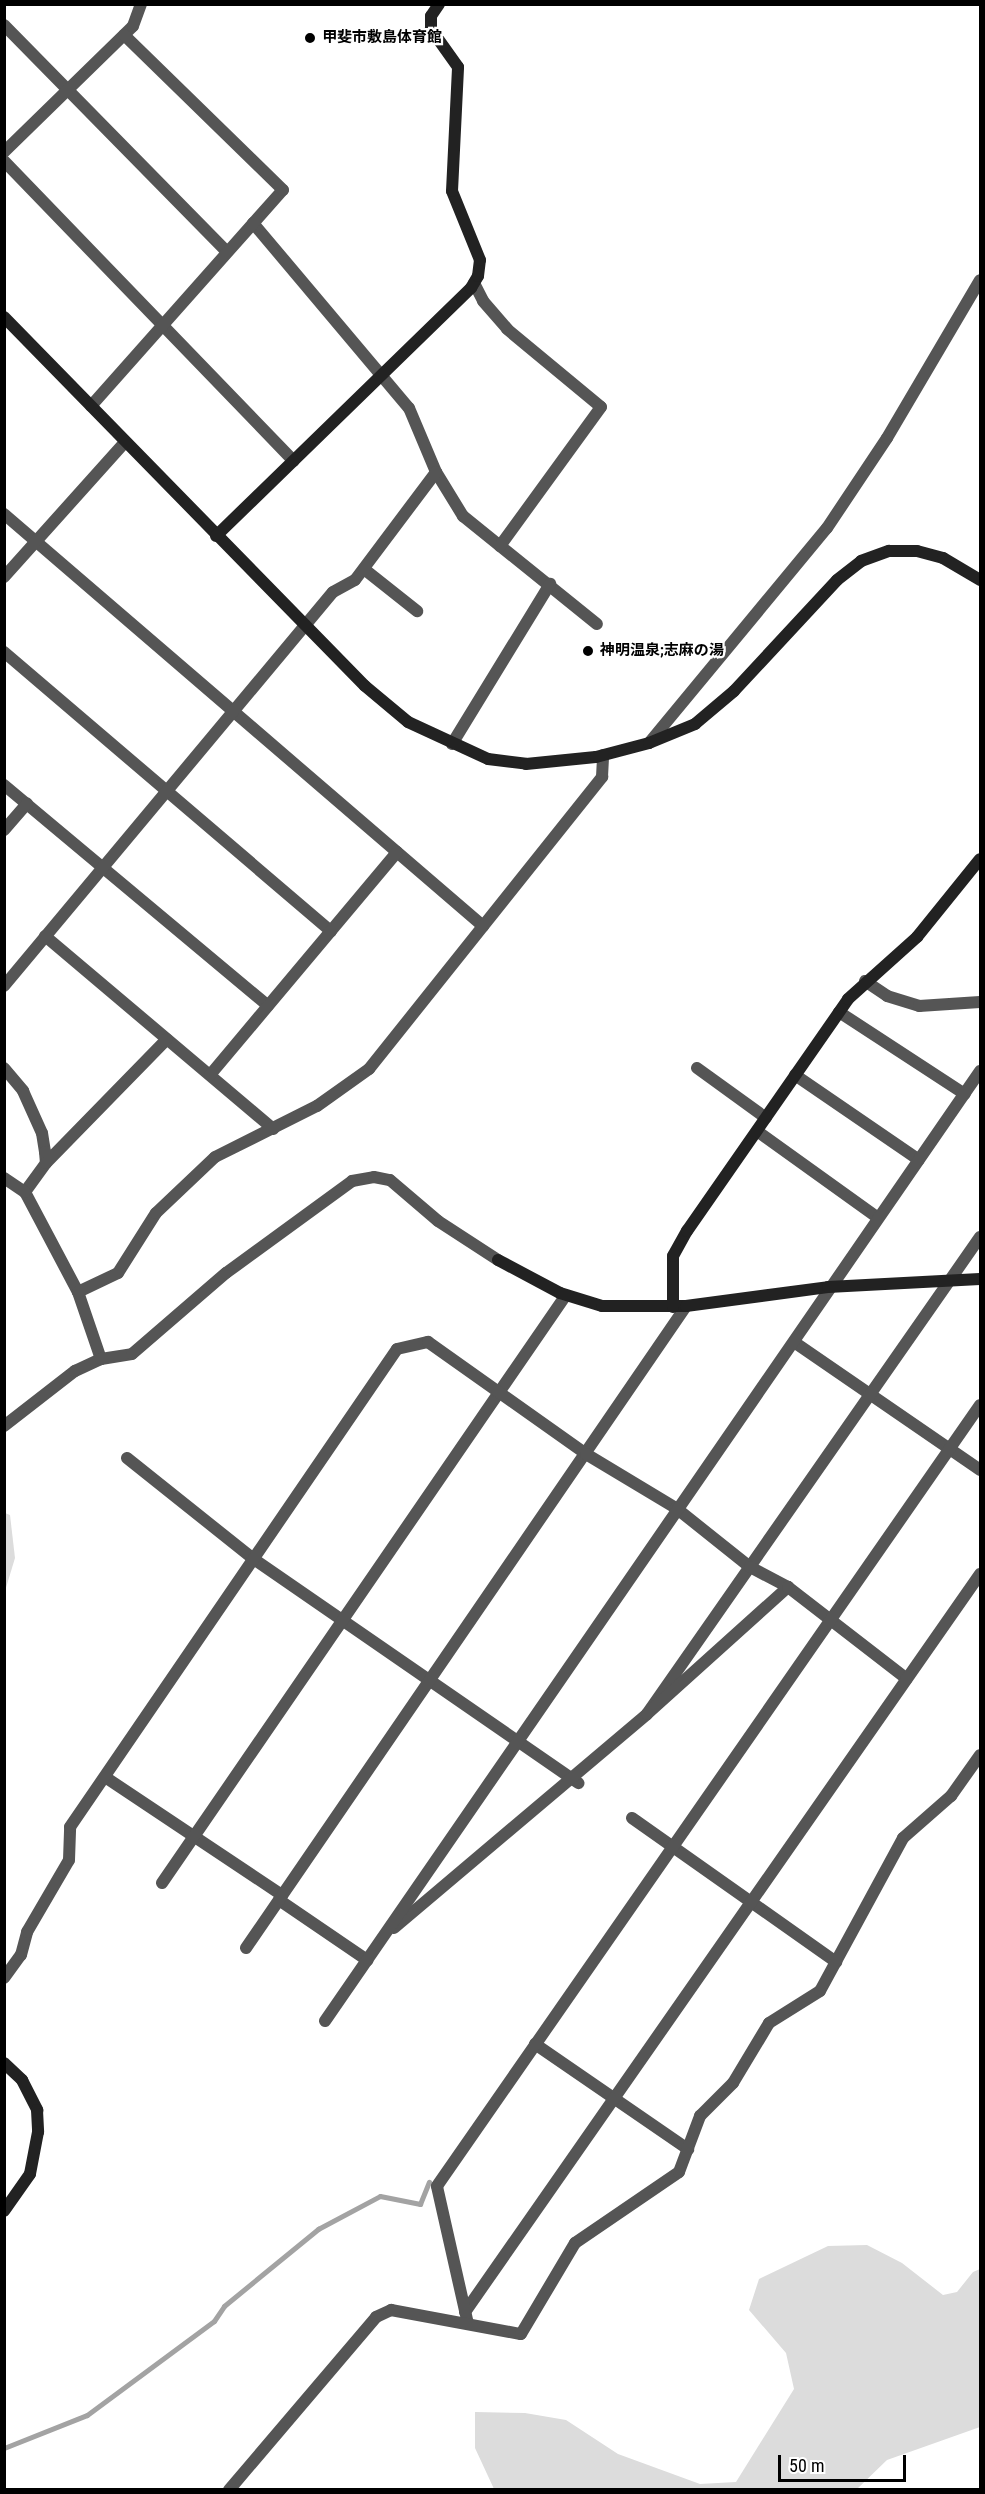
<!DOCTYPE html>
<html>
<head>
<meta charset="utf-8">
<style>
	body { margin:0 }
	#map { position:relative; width:985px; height:2494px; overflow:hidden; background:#fff; font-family:"Roboto Condensed","Noto Sans JP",sans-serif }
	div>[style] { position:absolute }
	.green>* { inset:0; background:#dcdcdc }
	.stream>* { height:5px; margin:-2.5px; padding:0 2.5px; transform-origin:2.5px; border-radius:2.5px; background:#a3a3a3 }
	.street>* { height:12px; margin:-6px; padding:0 6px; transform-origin:6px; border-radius:6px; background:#555 }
	.secondary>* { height:12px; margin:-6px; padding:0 6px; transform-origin:6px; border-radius:6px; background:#222 }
	.dots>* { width:16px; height:16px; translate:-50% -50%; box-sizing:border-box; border:3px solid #fff; border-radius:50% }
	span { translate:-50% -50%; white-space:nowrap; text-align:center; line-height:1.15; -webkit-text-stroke:4.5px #fff; paint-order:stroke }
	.poi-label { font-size:15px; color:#000; font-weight:700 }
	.left { translate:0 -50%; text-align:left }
	.frame { position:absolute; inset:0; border:6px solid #000; pointer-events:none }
	.scale { position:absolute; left:778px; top:2455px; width:128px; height:27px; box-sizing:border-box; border:3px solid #000; border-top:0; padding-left:8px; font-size:18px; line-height:21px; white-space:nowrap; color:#000; -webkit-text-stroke:4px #fff; paint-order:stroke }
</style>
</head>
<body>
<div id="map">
	<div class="green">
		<div style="clip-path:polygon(5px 1513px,10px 1515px,15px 1558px,5px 1591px)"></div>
		<div style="clip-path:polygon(867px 2245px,902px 2263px,943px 2295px,957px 2292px,973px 2272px,980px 2269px,980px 2427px,887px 2460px,857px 2489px,494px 2489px,475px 2448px,475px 2412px,525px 2413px,566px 2420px,618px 2454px,700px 2484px,736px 2482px,794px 2389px,786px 2353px,749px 2310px,759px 2279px,828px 2246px)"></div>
	</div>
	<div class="stream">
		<div style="left:4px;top:2448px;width:89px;rotate:-21.7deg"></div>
		<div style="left:87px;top:2415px;width:158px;rotate:-36.5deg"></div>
		<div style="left:214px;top:2321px;width:18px;rotate:-56deg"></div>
		<div style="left:224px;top:2306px;width:122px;rotate:-39.3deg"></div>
		<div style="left:318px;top:2229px;width:70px;rotate:-28deg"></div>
		<div style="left:380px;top:2196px;width:41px;rotate:11.3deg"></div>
		<div style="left:420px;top:2204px;width:24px;rotate:-68deg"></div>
	</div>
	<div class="street">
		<div style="left:4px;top:25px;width:318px;rotate:45.5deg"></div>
		<div style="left:4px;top:152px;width:180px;rotate:-44.3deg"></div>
		<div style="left:133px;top:26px;width:23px;rotate:-70deg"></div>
		<div style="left:4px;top:161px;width:417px;rotate:46deg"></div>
		<div style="left:253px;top:223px;width:242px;rotate:49.9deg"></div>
		<div style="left:409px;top:408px;width:69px;rotate:67.1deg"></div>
		<div style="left:436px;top:472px;width:52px;rotate:58.5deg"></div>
		<div style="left:463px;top:516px;width:172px;rotate:38.9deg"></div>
		<div style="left:474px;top:283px;width:20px;rotate:63deg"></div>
		<div style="left:483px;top:301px;width:37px;rotate:49deg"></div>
		<div style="left:507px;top:329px;width:122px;rotate:39.7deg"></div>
		<div style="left:601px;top:407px;width:172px;rotate:126deg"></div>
		<div style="left:91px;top:406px;width:289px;rotate:-48.4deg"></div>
		<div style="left:283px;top:190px;width:222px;rotate:-135.7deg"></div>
		<div style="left:4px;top:514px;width:632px;rotate:40.7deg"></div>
		<div style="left:364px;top:569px;width:68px;rotate:38.4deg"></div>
		<div style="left:4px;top:577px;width:181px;rotate:-48.1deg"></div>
		<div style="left:4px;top:652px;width:430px;rotate:40.5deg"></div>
		<div style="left:649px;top:743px;width:279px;rotate:-50.4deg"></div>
		<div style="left:827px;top:528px;width:108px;rotate:-56.3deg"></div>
		<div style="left:887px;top:438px;width:183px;rotate:-59.5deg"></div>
		<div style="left:452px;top:744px;width:188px;rotate:-58.5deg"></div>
		<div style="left:4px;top:785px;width:344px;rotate:39.9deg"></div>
		<div style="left:4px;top:830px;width:35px;rotate:-49deg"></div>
		<div style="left:45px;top:936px;width:299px;rotate:40.2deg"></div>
		<div style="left:865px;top:981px;width:27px;rotate:34deg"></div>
		<div style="left:887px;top:996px;width:34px;rotate:17deg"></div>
		<div style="left:919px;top:1006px;width:61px;rotate:-3.8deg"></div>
		<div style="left:4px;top:986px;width:513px;rotate:-50.14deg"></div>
		<div style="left:333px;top:592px;width:25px;rotate:-29deg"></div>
		<div style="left:355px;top:580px;width:135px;rotate:-53.1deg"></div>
		<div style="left:839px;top:1012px;width:150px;rotate:33.1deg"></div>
		<div style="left:4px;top:1068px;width:30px;rotate:50deg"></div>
		<div style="left:23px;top:1091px;width:46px;rotate:65.7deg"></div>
		<div style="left:42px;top:1133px;width:19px;rotate:81deg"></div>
		<div style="left:45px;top:1152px;width:11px;rotate:85deg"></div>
		<div style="left:46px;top:1163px;width:36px;rotate:126deg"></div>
		<div style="left:25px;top:1192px;width:113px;rotate:62.1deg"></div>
		<div style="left:78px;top:1292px;width:71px;rotate:71.1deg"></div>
		<div style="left:697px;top:1068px;width:85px;rotate:35.9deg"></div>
		<div style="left:210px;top:1075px;width:291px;rotate:-50deg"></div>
		<div style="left:795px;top:1075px;width:150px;rotate:34.4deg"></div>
		<div style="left:757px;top:1131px;width:149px;rotate:35.7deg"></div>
		<div style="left:46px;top:1163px;width:173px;rotate:-45.7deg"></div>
		<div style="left:4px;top:1178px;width:25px;rotate:34deg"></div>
		<div style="left:78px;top:1292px;width:44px;rotate:-25.4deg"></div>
		<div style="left:118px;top:1273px;width:71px;rotate:-57.7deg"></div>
		<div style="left:156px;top:1213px;width:81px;rotate:-43.5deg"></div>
		<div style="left:215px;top:1157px;width:114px;rotate:-26.6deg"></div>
		<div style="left:317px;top:1106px;width:64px;rotate:-35.4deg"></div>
		<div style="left:369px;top:1069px;width:374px;rotate:-51.4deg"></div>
		<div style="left:602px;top:777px;width:22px;rotate:-87deg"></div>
		<div style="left:794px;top:1342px;width:226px;rotate:34.5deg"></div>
		<div style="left:4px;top:1426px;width:90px;rotate:-37.8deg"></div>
		<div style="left:75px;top:1371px;width:29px;rotate:-25deg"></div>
		<div style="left:101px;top:1359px;width:31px;rotate:-9deg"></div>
		<div style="left:132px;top:1354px;width:124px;rotate:-40.8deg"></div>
		<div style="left:226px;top:1273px;width:156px;rotate:-36.1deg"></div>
		<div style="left:352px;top:1181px;width:22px;rotate:-10deg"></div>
		<div style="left:374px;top:1177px;width:16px;rotate:11deg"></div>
		<div style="left:390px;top:1180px;width:63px;rotate:40.5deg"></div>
		<div style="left:438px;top:1221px;width:72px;rotate:33deg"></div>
		<div style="left:127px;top:1458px;width:164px;rotate:38.6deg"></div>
		<div style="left:255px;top:1560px;width:393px;rotate:34.6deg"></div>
		<div style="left:647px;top:1714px;width:582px;rotate:-55.08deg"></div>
		<div style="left:105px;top:1777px;width:213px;rotate:33.7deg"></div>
		<div style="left:632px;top:1818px;width:250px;rotate:35.2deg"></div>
		<div style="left:162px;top:1883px;width:713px;rotate:-55.51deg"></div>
		<div style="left:279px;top:1900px;width:107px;rotate:34.3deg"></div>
		<div style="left:394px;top:1928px;width:331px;rotate:-40.2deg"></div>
		<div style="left:647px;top:1714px;width:190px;rotate:-42deg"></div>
		<div style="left:246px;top:1948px;width:778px;rotate:-55.57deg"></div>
		<div style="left:4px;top:1978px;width:29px;rotate:-54deg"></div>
		<div style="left:21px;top:1955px;width:24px;rotate:-75deg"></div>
		<div style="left:27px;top:1932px;width:83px;rotate:-59.7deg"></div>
		<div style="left:69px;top:1860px;width:33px;rotate:-88deg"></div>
		<div style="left:70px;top:1827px;width:579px;rotate:-55.62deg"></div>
		<div style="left:397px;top:1349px;width:32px;rotate:-13deg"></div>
		<div style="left:428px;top:1342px;width:194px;rotate:35.3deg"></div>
		<div style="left:586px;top:1454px;width:105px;rotate:31deg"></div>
		<div style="left:676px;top:1508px;width:95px;rotate:38.6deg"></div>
		<div style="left:750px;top:1567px;width:43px;rotate:27.8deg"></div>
		<div style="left:788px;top:1587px;width:150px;rotate:37.7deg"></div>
		<div style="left:325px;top:2021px;width:1154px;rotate:-55.41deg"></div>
		<div style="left:535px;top:2044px;width:186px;rotate:34.5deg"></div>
		<div style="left:465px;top:2312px;width:900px;rotate:-55.09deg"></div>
		<div style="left:468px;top:2324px;width:141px;rotate:-102.7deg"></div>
		<div style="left:437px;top:2186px;width:951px;rotate:-55.19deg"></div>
		<div style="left:229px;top:2490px;width:227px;rotate:-49.6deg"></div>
		<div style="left:376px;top:2317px;width:17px;rotate:-25deg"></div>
		<div style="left:391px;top:2310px;width:132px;rotate:10.5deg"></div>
		<div style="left:521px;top:2334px;width:106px;rotate:-59.3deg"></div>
		<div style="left:575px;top:2243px;width:126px;rotate:-34.3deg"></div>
		<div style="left:679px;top:2172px;width:60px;rotate:-69.4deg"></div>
		<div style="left:700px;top:2116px;width:47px;rotate:-45deg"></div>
		<div style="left:733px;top:2083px;width:70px;rotate:-59deg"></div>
		<div style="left:769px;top:2023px;width:60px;rotate:-32.1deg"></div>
		<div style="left:820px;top:1991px;width:174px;rotate:-61.5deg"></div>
		<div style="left:903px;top:1838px;width:64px;rotate:-41.2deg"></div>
		<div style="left:951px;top:1796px;width:50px;rotate:-54.7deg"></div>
	</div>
	<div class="secondary">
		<div style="left:4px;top:317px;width:516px;rotate:45.63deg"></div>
		<div style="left:365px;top:686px;width:56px;rotate:39.9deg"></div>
		<div style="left:408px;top:722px;width:88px;rotate:24.8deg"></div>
		<div style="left:488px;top:759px;width:38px;rotate:7deg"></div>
		<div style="left:526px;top:764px;width:70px;rotate:-5.7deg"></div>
		<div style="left:596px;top:757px;width:55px;rotate:-14.8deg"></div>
		<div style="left:649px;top:743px;width:50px;rotate:-22.4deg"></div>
		<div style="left:695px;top:724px;width:51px;rotate:-40.2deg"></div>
		<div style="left:734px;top:691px;width:151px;rotate:-47.1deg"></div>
		<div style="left:837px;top:580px;width:31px;rotate:-38deg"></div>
		<div style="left:861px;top:561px;width:30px;rotate:-20deg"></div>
		<div style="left:889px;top:551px;width:28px"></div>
		<div style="left:917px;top:551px;width:27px;rotate:15deg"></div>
		<div style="left:943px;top:558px;width:43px;rotate:30.7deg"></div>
		<div style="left:216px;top:536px;width:356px;rotate:-44.2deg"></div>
		<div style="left:471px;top:288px;width:14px;rotate:-60deg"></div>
		<div style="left:478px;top:276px;width:16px;rotate:-83deg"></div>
		<div style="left:480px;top:260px;width:74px;rotate:-112.1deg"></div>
		<div style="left:452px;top:191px;width:124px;rotate:-87.2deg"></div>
		<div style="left:458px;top:67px;width:47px;rotate:-125.4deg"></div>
		<div style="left:431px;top:29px;width:13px;rotate:-90deg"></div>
		<div style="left:431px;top:16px;width:14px;rotate:-56deg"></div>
		<div style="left:498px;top:1260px;width:70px;rotate:28deg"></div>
		<div style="left:560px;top:1293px;width:44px;rotate:17.2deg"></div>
		<div style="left:602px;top:1306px;width:84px"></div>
		<div style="left:686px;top:1306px;width:143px;rotate:-7.6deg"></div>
		<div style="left:828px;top:1287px;width:152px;rotate:-3deg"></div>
		<div style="left:673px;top:1307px;width:51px;rotate:-90deg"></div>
		<div style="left:673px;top:1256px;width:29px;rotate:-61deg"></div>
		<div style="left:687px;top:1231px;width:282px;rotate:-55.2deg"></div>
		<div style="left:848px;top:999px;width:93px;rotate:-41.9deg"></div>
		<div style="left:917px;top:937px;width:100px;rotate:-51.1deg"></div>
		<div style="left:4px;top:2063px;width:25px;rotate:43deg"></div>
		<div style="left:22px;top:2080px;width:34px;rotate:63deg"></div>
		<div style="left:37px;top:2110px;width:22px;rotate:87deg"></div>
		<div style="left:38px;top:2132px;width:43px;rotate:100.8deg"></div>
		<div style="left:30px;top:2174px;width:45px;rotate:125.1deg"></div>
	</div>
	<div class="dots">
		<div style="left:310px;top:38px;background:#000"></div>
		<div style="left:588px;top:651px;background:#000"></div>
	</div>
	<div class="poi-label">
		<span class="left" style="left:322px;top:38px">甲斐市敷島体育館</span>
		<span class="left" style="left:600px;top:651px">神明温泉;志麻の湯</span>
	</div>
	<div class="frame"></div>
	<div class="scale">50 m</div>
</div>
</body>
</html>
